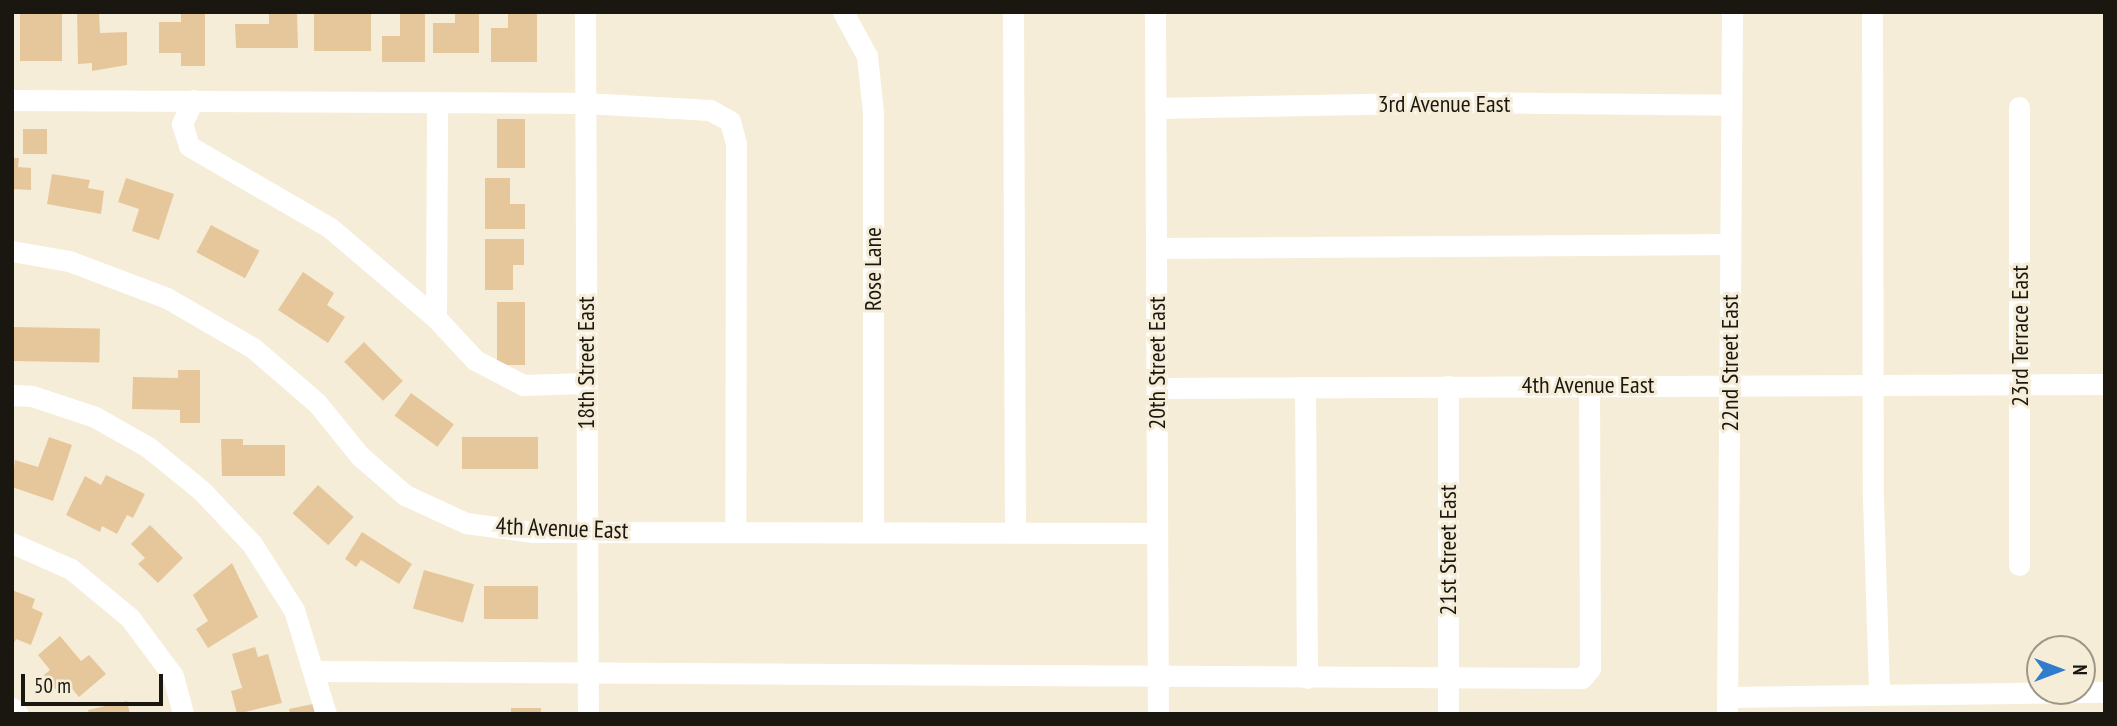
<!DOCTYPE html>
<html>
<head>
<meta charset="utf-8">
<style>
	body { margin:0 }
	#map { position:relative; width:2117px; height:726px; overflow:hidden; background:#f6edd8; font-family:"PT Sans Narrow",sans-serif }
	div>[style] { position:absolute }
	.building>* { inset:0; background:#e6c79c; transform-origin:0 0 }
	.minor>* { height:21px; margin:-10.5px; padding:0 10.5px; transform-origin:10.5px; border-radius:10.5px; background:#fff }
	span { translate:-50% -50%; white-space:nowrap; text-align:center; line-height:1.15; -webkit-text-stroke:6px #f6edd8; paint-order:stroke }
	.street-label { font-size:24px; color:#1a1710 }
	.frame { position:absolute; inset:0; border:14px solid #1a1710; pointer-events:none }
	.north { position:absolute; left:2026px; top:635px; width:70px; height:70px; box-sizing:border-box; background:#f6edd8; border:2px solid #9e9788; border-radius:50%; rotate:90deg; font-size:19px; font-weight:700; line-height:28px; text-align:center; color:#1a1710 }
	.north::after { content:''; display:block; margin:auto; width:24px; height:32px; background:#2f7dcc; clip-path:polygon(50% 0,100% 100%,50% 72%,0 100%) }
	.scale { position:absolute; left:21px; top:674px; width:142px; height:32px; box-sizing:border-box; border:4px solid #1a1710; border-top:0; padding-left:9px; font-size:21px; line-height:24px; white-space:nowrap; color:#1a1710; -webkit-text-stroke:5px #f6edd8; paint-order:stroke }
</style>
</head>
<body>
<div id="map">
	<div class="building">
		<div style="left:20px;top:12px;width:42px;height:49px"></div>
		<div style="clip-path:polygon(77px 12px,99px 12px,100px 33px,127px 32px,127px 65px,92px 71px,92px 63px,78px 64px)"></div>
		<div style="clip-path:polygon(181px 12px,205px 12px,205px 66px,181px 66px,181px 53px,159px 53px,159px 22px,181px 22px)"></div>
		<div style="clip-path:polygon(269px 12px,297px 12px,298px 48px,236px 48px,235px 24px,269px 24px)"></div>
		<div style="left:314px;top:12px;width:57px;height:39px"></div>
		<div style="clip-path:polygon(400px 12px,425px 12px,425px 62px,382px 62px,382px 36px,400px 36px)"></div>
		<div style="clip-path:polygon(455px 12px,479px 12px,479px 53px,433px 53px,433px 23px,455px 23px)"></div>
		<div style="clip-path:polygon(508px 12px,537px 12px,537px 62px,491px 62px,491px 28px,508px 28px)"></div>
		<div style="left:497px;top:119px;width:28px;height:49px"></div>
		<div style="left:23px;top:129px;width:24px;height:25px"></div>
		<div style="clip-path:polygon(12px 158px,19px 158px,18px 167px,31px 168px,31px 190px,12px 189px)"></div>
		<div style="clip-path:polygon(52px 174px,90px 180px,88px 188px,104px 191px,101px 214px,47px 204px)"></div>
		<div style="clip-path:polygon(126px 178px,174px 194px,159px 240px,132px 231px,139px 209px,118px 202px)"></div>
		<div style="clip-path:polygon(485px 178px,510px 178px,510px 204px,525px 204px,525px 229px,485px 229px)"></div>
		<div style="left:211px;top:225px;width:55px;height:31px;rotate:28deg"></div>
		<div style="clip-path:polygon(485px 239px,524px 239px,524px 265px,513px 265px,513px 290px,485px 290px)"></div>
		<div style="clip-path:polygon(303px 272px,334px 293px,327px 305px,345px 317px,328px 343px,278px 310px)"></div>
		<div style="left:497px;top:302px;width:28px;height:63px"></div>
		<div style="left:12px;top:327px;width:88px;height:34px;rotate:1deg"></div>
		<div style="left:364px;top:342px;width:55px;height:28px;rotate:45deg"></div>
		<div style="clip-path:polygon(178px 370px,200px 370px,200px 423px,180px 423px,180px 410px,132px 409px,133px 377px,178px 378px)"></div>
		<div style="left:411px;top:393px;width:53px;height:28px;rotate:36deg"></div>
		<div style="clip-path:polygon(49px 437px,72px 445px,53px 501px,12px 487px,15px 460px,38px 467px)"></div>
		<div style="left:462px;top:437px;width:76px;height:32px"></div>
		<div style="clip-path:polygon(221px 439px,243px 439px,243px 445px,285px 445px,285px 476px,222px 476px)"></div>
		<div style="clip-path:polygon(106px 475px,145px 494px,133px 518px,127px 515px,117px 534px,102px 526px,100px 532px,66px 515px,85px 476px,101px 485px)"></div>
		<div style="left:318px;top:485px;width:48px;height:38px;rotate:42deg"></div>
		<div style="clip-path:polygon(150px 525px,183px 558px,158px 583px,138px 564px,145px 558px,131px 544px)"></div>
		<div style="clip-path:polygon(362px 532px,412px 564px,399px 584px,361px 560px,356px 567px,345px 559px)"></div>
		<div style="clip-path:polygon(232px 563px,258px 617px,208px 648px,196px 629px,208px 621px,193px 595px)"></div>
		<div style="left:424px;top:570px;width:52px;height:40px;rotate:16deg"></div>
		<div style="left:484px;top:586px;width:54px;height:33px"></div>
		<div style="clip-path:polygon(12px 590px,35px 599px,32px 608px,43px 613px,31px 645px,16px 639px,12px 647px)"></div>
		<div style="clip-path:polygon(60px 636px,81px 661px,89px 655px,106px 674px,79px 697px,68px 684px,58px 692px,44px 675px,50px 670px,38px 655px)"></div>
		<div style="clip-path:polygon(255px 647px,258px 657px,268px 654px,282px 703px,237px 714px,231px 691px,242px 688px,232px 654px)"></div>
		<div style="clip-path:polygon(127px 701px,130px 714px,89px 714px,88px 710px)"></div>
		<div style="clip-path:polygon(313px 704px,315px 714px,290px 714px,289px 709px)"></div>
		<div style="left:511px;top:708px;width:30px;height:6px"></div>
	</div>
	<div class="minor">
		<div style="left:585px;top:12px;width:702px;rotate:89.76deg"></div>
		<div style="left:843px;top:12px;width:50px;rotate:61.4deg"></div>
		<div style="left:867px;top:56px;width:56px;rotate:83.9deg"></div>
		<div style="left:873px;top:112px;width:420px;rotate:90deg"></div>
		<div style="left:1013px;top:12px;width:520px;rotate:89.78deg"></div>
		<div style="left:1155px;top:12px;width:702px;rotate:89.76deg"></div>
		<div style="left:1872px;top:12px;width:487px;rotate:89.9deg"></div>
		<div style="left:1873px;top:499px;width:196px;rotate:88.2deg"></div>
		<div style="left:12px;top:100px;width:573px;rotate:0.3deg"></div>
		<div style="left:585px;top:103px;width:125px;rotate:3.2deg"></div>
		<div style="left:710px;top:110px;width:23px;rotate:29deg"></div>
		<div style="left:730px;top:121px;width:24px;rotate:75deg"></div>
		<div style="left:736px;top:144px;width:386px;rotate:90.1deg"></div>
		<div style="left:193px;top:100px;width:26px;rotate:115deg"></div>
		<div style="left:182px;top:124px;width:23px;rotate:72deg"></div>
		<div style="left:189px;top:146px;width:162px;rotate:30.1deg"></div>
		<div style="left:329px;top:227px;width:140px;rotate:40.4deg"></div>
		<div style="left:436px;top:318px;width:57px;rotate:47.1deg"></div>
		<div style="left:475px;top:360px;width:54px;rotate:27.5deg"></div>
		<div style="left:523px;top:385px;width:63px;rotate:-1.8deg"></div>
		<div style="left:2019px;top:107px;width:458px;rotate:90deg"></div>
		<div style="left:1156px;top:108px;width:303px;rotate:-1.1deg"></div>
		<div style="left:1459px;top:102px;width:272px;rotate:0.6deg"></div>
		<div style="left:1156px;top:248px;width:574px;rotate:-0.4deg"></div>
		<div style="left:12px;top:251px;width:58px;rotate:10deg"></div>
		<div style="left:69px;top:261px;width:105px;rotate:20.7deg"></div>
		<div style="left:167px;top:298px;width:99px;rotate:30.2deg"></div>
		<div style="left:253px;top:348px;width:84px;rotate:40.7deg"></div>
		<div style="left:317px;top:403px;width:68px;rotate:50.9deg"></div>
		<div style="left:360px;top:456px;width:60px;rotate:40.9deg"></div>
		<div style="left:405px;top:495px;width:67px;rotate:24.7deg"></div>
		<div style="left:466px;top:523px;width:68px;rotate:7.7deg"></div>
		<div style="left:533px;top:532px;width:624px;rotate:0.09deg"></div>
		<div style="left:436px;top:318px;width:215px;rotate:-89.7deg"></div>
		<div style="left:1305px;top:387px;width:291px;rotate:89.6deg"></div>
		<div style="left:1157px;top:388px;width:948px;rotate:-0.24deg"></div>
		<div style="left:12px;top:395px;width:20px;rotate:3deg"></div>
		<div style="left:32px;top:396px;width:66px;rotate:18.4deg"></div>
		<div style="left:95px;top:417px;width:61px;rotate:29.5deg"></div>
		<div style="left:148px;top:447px;width:68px;rotate:39.1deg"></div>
		<div style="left:201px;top:490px;width:74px;rotate:46.6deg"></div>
		<div style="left:252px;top:544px;width:78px;rotate:57.5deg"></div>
		<div style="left:294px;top:610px;width:109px;rotate:72.9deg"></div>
		<div style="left:12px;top:543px;width:64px;rotate:23.8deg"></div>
		<div style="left:71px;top:569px;width:77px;rotate:39.7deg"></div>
		<div style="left:130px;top:618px;width:72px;rotate:53.4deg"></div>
		<div style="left:173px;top:676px;width:39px;rotate:75deg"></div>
		<div style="left:316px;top:671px;width:1266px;rotate:0.32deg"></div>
		<div style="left:1582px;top:678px;width:13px;rotate:-51deg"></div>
		<div style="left:1590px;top:668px;width:283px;rotate:-90.2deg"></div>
		<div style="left:1727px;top:697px;width:378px;rotate:-0.8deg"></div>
		<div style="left:12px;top:708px;width:8px;rotate:45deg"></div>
		<div style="left:1448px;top:714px;width:328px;rotate:-90deg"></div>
		<div style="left:1727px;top:714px;width:702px;rotate:-89.59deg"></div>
	</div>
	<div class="street-label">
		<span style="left:1444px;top:104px">3rd Avenue East</span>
		<span style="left:873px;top:269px;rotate:-90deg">Rose Lane</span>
		<span style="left:2020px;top:336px;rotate:-90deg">23rd Terrace East</span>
		<span style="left:586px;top:363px;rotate:-90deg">18th Street East</span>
		<span style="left:1157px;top:363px;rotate:-90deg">20th Street East</span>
		<span style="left:1730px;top:363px;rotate:-90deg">22nd Street East</span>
		<span style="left:1588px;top:385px">4th Avenue East</span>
		<span style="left:562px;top:528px;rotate:2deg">4th Avenue East</span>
		<span style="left:1448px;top:550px;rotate:-90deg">21st Street East</span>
	</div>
	<div class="frame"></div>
	<div class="north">N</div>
	<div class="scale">50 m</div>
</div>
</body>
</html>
